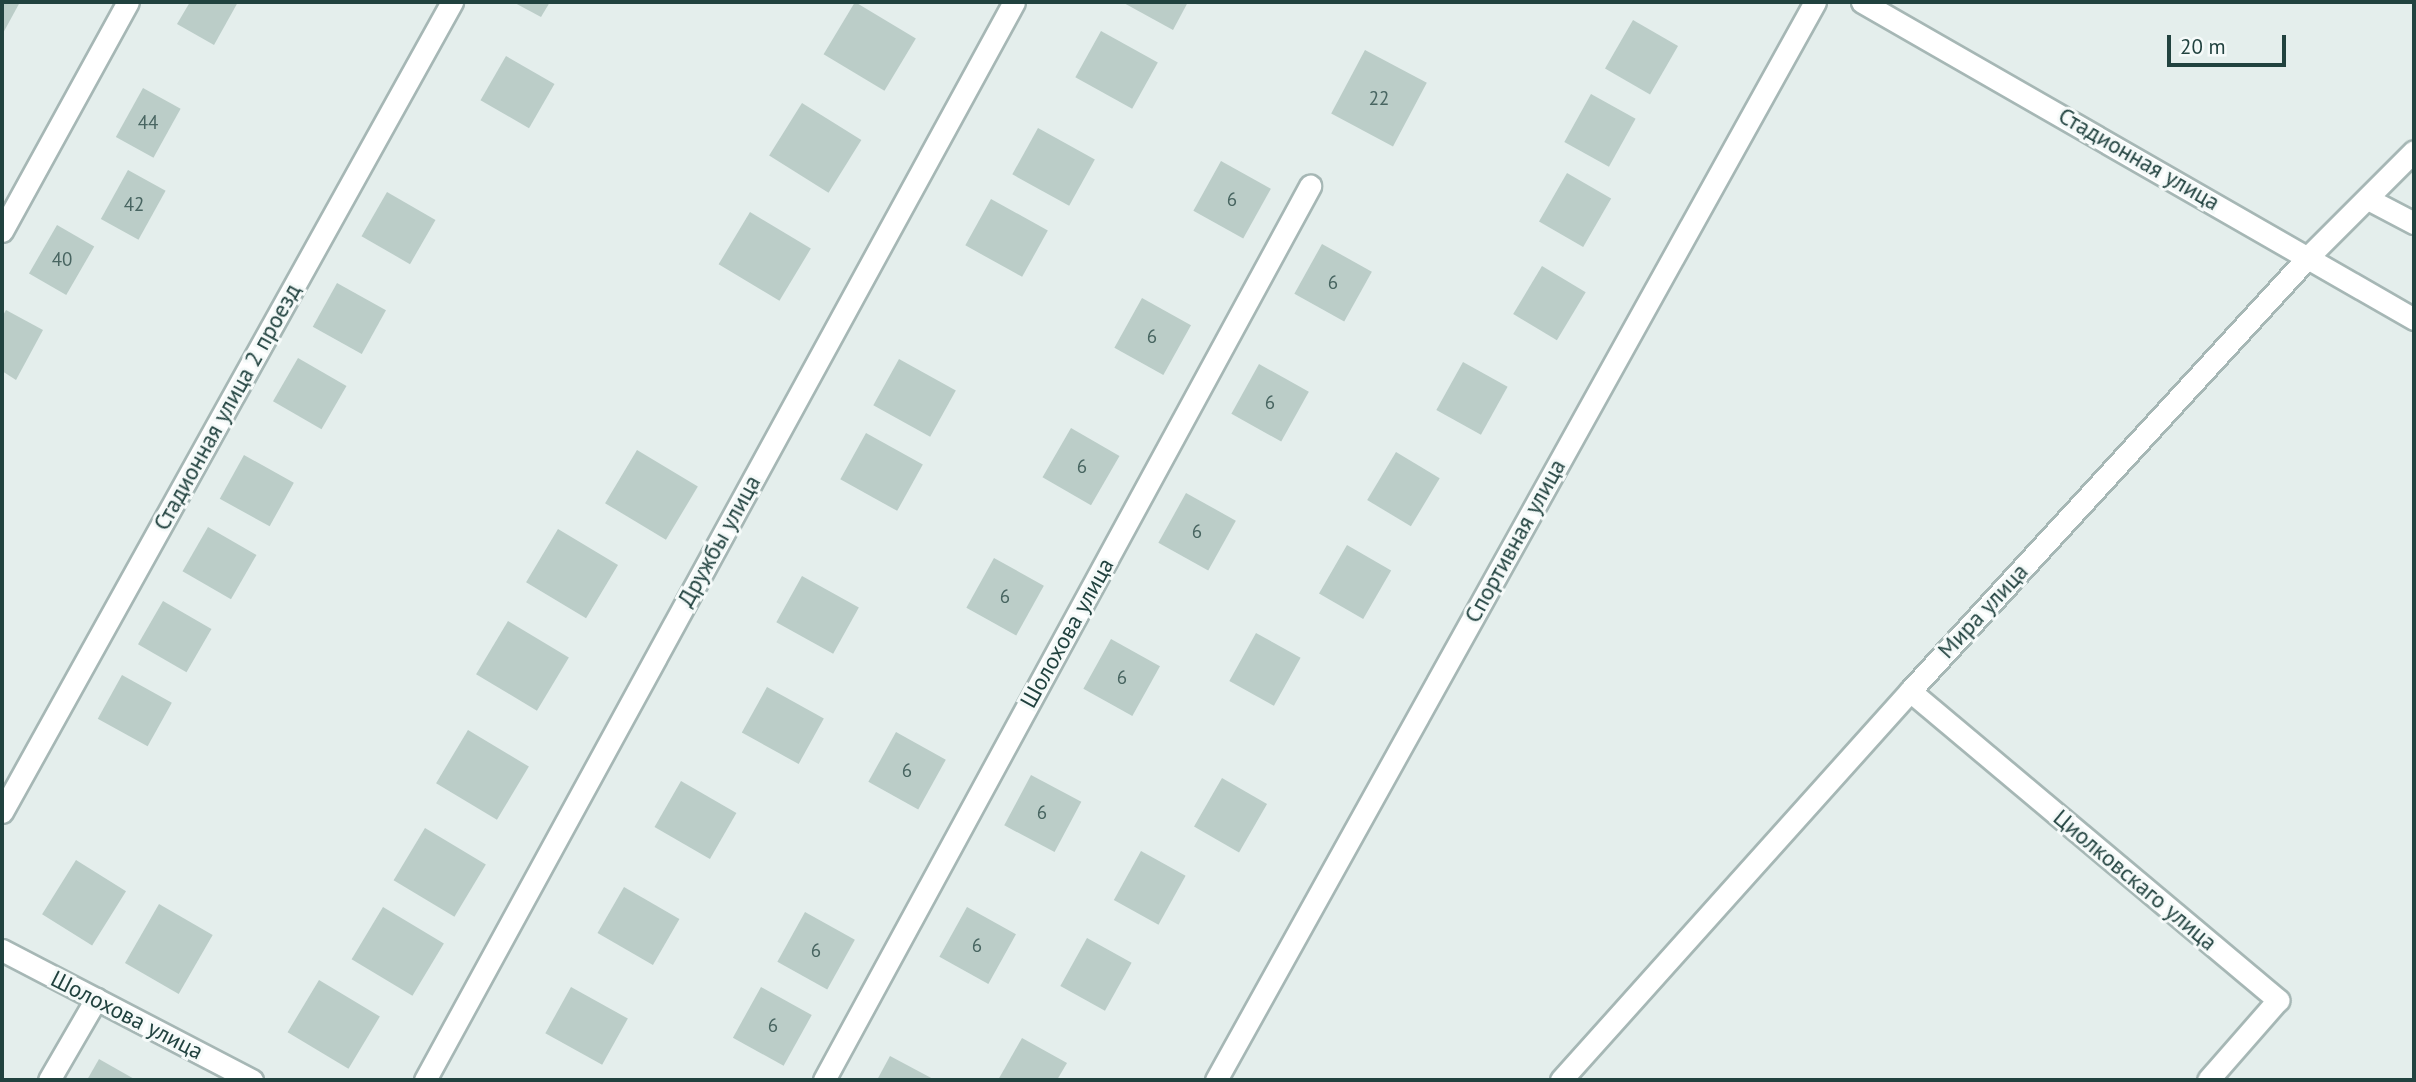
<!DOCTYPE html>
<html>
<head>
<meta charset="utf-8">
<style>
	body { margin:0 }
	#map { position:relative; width:2416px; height:1082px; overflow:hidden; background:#e4eeec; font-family:"PT Sans",sans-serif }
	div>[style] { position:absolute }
	.building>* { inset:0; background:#bbcdc8; transform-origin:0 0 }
	.roads { filter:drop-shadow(2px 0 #a6b7b5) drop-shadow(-2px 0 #a6b7b5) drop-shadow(0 2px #a6b7b5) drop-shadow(0 -2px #a6b7b5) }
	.minor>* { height:21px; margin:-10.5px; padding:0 10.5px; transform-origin:10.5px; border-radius:10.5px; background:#fff }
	span { translate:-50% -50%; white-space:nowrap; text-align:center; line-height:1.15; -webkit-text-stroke:6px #f5faf9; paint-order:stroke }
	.number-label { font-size:19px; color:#486561 }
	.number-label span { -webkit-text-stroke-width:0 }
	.street-label { font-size:23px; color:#21423f }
	.frame { position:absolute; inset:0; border:4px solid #21423f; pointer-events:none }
	.scale { position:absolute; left:2167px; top:35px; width:119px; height:32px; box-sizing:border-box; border:4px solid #21423f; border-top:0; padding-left:9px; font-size:21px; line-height:24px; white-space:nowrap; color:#21423f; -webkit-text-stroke:5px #f5faf9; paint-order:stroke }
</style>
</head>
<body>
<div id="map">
	<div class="building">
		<div style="clip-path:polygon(2px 2px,20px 2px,2px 35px)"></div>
		<div style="clip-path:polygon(190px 2px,238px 2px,214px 45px,177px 24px)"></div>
		<div style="clip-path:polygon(513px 2px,550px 2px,541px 17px)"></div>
		<div style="left:855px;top:2px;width:71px;height:61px;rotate:31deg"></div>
		<div style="clip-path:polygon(1122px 2px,1188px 2px,1173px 30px)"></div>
		<div style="left:1633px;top:20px;width:52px;height:56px;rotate:30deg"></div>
		<div style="left:1101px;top:31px;width:65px;height:53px;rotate:29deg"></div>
		<div style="left:1365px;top:50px;width:70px;height:72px;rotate:28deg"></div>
		<div style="left:506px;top:56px;width:56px;height:51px;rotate:30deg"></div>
		<div style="left:143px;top:88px;width:43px;height:56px;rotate:29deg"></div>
		<div style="left:1591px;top:94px;width:51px;height:55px;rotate:29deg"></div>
		<div style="left:802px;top:103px;width:70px;height:62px;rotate:32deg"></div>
		<div style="left:1038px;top:128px;width:65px;height:53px;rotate:29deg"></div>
		<div style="left:1221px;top:161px;width:57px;height:57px;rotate:29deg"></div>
		<div style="left:128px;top:170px;width:43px;height:56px;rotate:29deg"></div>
		<div style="left:1567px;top:173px;width:51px;height:56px;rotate:30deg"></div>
		<div style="left:387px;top:192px;width:56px;height:51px;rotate:30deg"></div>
		<div style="left:991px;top:199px;width:65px;height:53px;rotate:29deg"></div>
		<div style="left:750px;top:212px;width:71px;height:61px;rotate:31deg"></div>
		<div style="left:57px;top:225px;width:43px;height:56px;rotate:30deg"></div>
		<div style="left:1322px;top:244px;width:57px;height:57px;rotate:29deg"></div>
		<div style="left:1542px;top:266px;width:51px;height:56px;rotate:31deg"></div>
		<div style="left:337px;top:283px;width:56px;height:50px;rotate:29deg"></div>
		<div style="left:1142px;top:298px;width:56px;height:57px;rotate:29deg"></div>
		<div style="clip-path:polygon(6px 310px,43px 330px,16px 380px,2px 371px,2px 317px)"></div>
		<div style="left:298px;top:358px;width:56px;height:50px;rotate:30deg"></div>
		<div style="left:899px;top:359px;width:65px;height:53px;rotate:29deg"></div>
		<div style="left:1463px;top:362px;width:51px;height:55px;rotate:29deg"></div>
		<div style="left:1259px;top:364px;width:57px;height:57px;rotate:29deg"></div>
		<div style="left:1071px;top:428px;width:56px;height:57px;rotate:30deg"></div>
		<div style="left:866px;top:433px;width:65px;height:53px;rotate:29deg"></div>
		<div style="left:637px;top:450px;width:71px;height:62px;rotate:31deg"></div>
		<div style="left:1396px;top:452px;width:51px;height:56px;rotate:31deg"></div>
		<div style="left:244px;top:455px;width:57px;height:50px;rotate:29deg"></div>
		<div style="left:1186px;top:493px;width:57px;height:57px;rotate:29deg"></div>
		<div style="left:208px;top:527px;width:56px;height:51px;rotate:30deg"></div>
		<div style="left:558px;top:529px;width:70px;height:62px;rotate:31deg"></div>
		<div style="left:1347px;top:545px;width:51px;height:56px;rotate:30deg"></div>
		<div style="left:994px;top:558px;width:57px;height:57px;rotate:29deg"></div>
		<div style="left:802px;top:576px;width:65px;height:53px;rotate:29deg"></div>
		<div style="left:163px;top:601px;width:56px;height:50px;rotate:30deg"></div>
		<div style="left:508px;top:621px;width:71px;height:62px;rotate:31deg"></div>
		<div style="left:1256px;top:633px;width:51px;height:55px;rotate:29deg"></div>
		<div style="left:1111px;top:639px;width:56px;height:57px;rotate:29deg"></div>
		<div style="left:122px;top:675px;width:57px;height:50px;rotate:29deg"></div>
		<div style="left:767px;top:687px;width:65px;height:52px;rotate:29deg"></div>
		<div style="left:468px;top:730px;width:71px;height:62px;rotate:31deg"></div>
		<div style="left:896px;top:732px;width:57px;height:57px;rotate:29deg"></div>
		<div style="left:1031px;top:775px;width:57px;height:57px;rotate:28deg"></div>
		<div style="left:1222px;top:778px;width:52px;height:56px;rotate:30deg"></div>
		<div style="left:681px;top:781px;width:64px;height:53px;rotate:30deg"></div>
		<div style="left:425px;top:828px;width:71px;height:61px;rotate:31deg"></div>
		<div style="left:1141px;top:851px;width:51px;height:56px;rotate:29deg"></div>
		<div style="left:76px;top:860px;width:59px;height:64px;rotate:32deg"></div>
		<div style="left:624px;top:887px;width:64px;height:53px;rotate:30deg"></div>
		<div style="left:159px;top:904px;width:62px;height:68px;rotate:30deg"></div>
		<div style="left:383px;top:907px;width:71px;height:61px;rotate:31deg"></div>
		<div style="left:967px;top:907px;width:56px;height:57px;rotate:29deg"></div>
		<div style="left:805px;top:912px;width:57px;height:57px;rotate:29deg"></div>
		<div style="left:1087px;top:938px;width:51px;height:55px;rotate:29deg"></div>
		<div style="left:319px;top:980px;width:71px;height:61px;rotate:31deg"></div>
		<div style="left:571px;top:987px;width:65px;height:53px;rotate:29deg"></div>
		<div style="left:761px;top:987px;width:58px;height:58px;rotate:29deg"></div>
		<div style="clip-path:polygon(1022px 1038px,1067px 1063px,1057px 1080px,998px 1080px)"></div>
		<div style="clip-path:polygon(890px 1056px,935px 1080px,877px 1080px)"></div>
		<div style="clip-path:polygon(99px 1059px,136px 1080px,87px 1080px)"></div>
	</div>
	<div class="roads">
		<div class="minor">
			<div style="left:1862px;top:2px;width:637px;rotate:29.87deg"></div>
			<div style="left:2368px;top:199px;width:52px;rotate:27.6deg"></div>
			<div style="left:2px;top:231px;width:261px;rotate:-61.2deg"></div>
			<div style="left:1910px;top:691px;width:481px;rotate:40deg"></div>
			<div style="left:2278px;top:1000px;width:106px;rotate:131.2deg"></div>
			<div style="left:2px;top:812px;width:927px;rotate:-60.95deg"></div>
			<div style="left:2px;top:950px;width:282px;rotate:27.5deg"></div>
			<div style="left:49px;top:1080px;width:94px;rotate:-59.9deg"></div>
			<div style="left:425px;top:1080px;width:1228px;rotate:-61.35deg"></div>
			<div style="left:824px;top:1080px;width:1018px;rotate:-61.47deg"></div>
			<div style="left:1216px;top:1080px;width:1233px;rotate:-60.94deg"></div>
			<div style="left:1561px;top:1080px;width:523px;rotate:-48.1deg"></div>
			<div style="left:1910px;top:691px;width:590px;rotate:-47.47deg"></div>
			<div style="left:2309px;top:256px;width:148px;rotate:-45deg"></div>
		</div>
	</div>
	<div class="number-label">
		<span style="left:1379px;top:99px">22</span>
		<span style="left:148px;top:123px">44</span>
		<span style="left:1232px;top:200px">6</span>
		<span style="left:134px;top:205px">42</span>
		<span style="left:62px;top:260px">40</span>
		<span style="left:1333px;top:283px">6</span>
		<span style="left:1152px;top:337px">6</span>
		<span style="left:1270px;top:403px">6</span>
		<span style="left:1082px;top:467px">6</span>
		<span style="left:1197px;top:532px">6</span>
		<span style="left:1005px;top:597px">6</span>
		<span style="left:1122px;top:678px">6</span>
		<span style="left:907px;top:771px">6</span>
		<span style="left:1042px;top:813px">6</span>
		<span style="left:977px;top:946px">6</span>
		<span style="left:816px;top:951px">6</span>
		<span style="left:773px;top:1026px">6</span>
	</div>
	<div class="street-label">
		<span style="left:2139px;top:159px;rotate:30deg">Стадионная улица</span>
		<span style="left:227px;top:407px;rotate:-61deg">Стадионная улица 2 проезд</span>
		<span style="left:719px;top:541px;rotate:-61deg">Дружбы улица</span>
		<span style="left:1515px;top:541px;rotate:-61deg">Спортивная улица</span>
		<span style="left:1983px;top:611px;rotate:-47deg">Мира улица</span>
		<span style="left:1067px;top:633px;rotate:-61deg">Шолохова улица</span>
		<span style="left:2135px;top:880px;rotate:40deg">Циолковскаго улица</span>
		<span style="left:127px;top:1015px;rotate:27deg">Шолохова улица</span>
	</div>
	<div class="frame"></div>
	<div class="scale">20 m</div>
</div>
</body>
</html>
